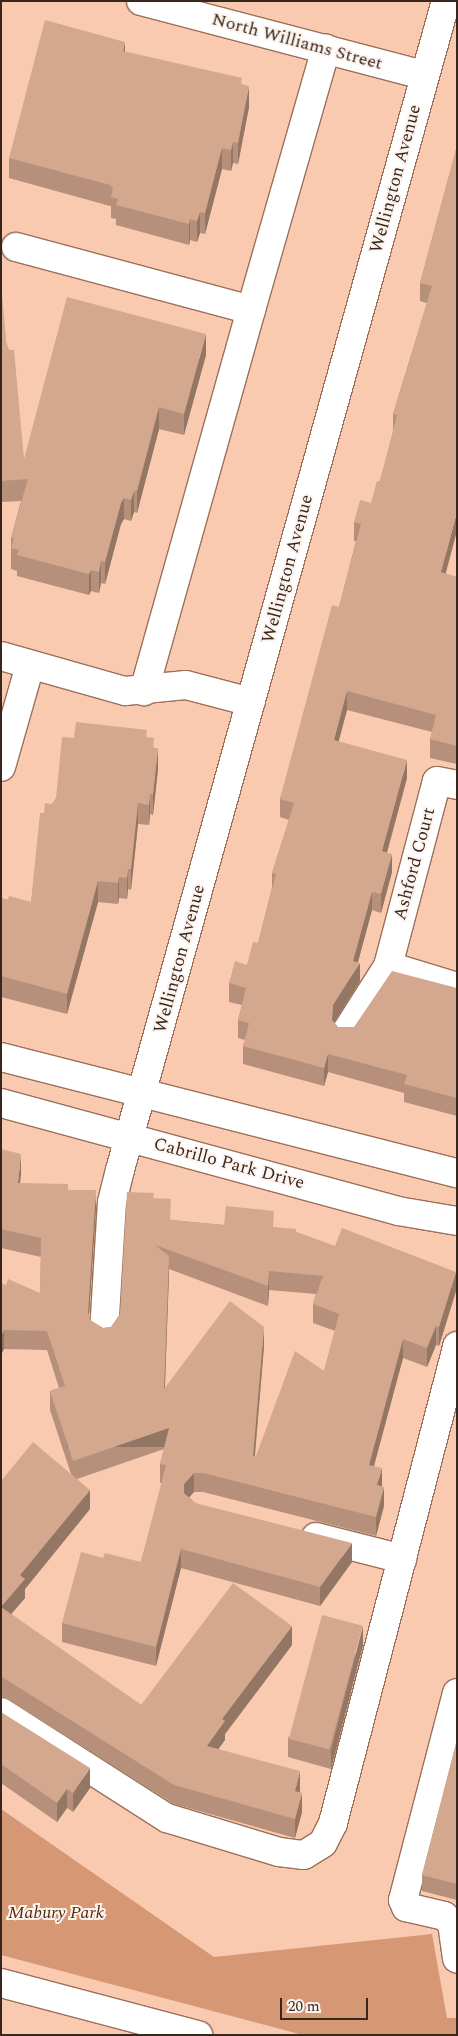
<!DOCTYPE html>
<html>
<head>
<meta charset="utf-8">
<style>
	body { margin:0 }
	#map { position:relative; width:458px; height:2036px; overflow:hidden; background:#f9cab0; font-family:Spectral,serif }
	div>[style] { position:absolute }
	.green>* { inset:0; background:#d69874 }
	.roads { filter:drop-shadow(1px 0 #9a7058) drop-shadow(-1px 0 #9a7058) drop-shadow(0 1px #9a7058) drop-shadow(0 -1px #9a7058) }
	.minor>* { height:28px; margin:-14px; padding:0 14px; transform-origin:14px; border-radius:14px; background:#fff }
	.wall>* { inset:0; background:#b6907b }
	.shaded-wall>* { inset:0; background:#947664; transform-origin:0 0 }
	.building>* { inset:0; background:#d4a88f; transform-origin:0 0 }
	span { translate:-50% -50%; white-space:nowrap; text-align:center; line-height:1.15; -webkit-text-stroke:4px #fef4ef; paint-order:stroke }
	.street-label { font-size:18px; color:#38271d }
	.park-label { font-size:18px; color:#542b0f; font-style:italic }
	.frame { position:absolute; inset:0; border:2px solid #38271d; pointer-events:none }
	.scale { position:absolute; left:280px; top:1998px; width:88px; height:22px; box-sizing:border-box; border:2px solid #38271d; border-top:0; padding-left:6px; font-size:15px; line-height:18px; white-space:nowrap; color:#38271d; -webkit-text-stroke:4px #fef4ef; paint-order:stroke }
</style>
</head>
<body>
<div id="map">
	<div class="green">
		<div style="clip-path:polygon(1px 1809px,214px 1957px,432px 1934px,447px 2018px,457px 2018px,457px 2035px,303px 2035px,1px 1955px)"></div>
	</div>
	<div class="roads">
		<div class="minor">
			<div style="left:141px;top:1px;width:293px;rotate:14.7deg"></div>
			<div style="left:16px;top:247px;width:243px;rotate:15deg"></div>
			<div style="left:251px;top:310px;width:396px;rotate:105.7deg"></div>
			<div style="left:251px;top:310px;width:272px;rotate:-74deg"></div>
			<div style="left:1px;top:656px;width:129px;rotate:15.8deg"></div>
			<div style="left:125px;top:691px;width:61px;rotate:-5.6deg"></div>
			<div style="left:186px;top:685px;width:67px;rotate:14.7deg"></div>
			<div style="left:1px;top:767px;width:106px;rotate:-74.1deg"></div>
			<div style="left:388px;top:966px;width:72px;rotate:16.9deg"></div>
			<div style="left:346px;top:1032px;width:78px;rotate:-57.5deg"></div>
			<div style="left:388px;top:966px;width:191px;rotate:-75.2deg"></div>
			<div style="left:437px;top:781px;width:20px;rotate:11deg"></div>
			<div style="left:1px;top:1057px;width:471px;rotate:14.3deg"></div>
			<div style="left:1px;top:1103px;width:411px;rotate:15.2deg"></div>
			<div style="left:398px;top:1211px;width:60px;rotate:9.6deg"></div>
			<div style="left:104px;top:1332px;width:130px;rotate:-86.5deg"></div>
			<div style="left:112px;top:1202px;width:33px;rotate:-76deg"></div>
			<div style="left:120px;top:1170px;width:1214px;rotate:-74.42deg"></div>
			<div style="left:316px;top:1537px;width:89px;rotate:14.3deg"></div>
			<div style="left:457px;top:1693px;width:214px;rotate:104.6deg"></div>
			<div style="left:403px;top:1900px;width:8px;rotate:67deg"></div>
			<div style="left:406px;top:1907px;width:39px;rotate:13deg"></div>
			<div style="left:444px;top:1916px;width:11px;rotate:41deg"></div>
			<div style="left:452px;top:1923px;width:36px;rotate:82deg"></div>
			<div style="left:1px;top:1712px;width:197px;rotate:32.6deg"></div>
			<div style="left:167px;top:1818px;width:117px;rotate:16.9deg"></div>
			<div style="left:279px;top:1852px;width:25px;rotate:7deg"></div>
			<div style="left:304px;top:1855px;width:22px;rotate:-32deg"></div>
			<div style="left:323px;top:1843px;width:22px;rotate:-63deg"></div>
			<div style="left:333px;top:1823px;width:493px;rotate:-75.4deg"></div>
			<div style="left:1px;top:1983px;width:204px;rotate:14.8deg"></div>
		</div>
	</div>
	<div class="wall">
		<div style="clip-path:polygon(125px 52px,242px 84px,249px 107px,238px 164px,233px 163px,231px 171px,222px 169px,205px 234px,200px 233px,197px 242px,190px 240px,189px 245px,116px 225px,116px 219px,111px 218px,111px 206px,110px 206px,9px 178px,9px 158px)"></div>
		<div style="clip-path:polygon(457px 146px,445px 574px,457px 577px,457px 764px,430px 758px,430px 739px,432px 732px,347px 710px,338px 742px,407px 778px,387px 853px,392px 872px,381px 913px,372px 910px,358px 962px,360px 981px,334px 1022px,338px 1027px,354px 1027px,457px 988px,457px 1116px,404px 1102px,404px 1093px,328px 1072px,324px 1086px,243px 1064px,243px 1046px,245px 1040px,238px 1038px,238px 1020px,242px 1005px,229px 1002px,229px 983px,247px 965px,258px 943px,272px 888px,272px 873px,289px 820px,280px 817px,280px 799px,339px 607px,356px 541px,354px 541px,354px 522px,371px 503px,380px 481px,393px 433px,393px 414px,427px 303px,420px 301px,420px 283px)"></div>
		<div style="clip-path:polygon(1px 293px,6px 341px,24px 459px,206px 355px,184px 435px,159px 429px,137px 513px,134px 512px,131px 521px,124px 519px,121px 524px,105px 584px,101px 583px,99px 593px,91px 591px,89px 595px,17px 576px,17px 571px,11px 569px,11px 538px,21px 501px,1px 502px)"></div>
		<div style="clip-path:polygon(147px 737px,154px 748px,158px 769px,153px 815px,150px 814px,149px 825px,138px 824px,131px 890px,128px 889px,127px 899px,119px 898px,118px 904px,98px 902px,67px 1014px,1px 997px,1px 898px,8px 900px,31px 902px,44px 813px,52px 804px,56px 798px,74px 738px)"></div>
		<div style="clip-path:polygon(evenodd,1px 1149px,21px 1173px,20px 1183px,68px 1190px,96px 1209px,89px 1316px,90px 1320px,103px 1328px,111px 1327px,120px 1314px,154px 1198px,171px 1220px,224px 1225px,274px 1227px,296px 1232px,456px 1291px,439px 1346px,436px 1345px,427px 1367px,403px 1358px,374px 1466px,382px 1486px,384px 1506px,376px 1536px,203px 1492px,194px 1492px,189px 1497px,195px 1503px,352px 1562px,320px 1606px,181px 1568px,156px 1666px,62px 1642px,62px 1623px,103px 1558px,141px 1562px,162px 1483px,160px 1483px,160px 1464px,164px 1449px,77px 1479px,90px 1509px,25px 1589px,25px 1598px,11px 1614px,141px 1705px,292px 1645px,225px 1734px,225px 1740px,218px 1749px,300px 1790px,300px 1792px,302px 1812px,295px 1838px,174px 1804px,2px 1696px,1px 1481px,71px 1474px,50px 1410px,50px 1391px,59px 1388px,47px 1350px,4px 1349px,1px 1355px,6px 1285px,40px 1293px,41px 1257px,1px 1248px,1px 1149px,169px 1269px,268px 1306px,269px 1290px,316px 1294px,313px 1304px,313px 1323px,335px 1331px,324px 1371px,256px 1456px,255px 1456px,264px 1346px,165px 1388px,169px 1269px)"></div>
		<div style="clip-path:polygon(363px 1645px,331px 1769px,288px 1757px,288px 1738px)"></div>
		<div style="clip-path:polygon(1px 1712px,90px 1788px,73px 1812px,67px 1808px,57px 1822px,1px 1783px)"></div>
		<div style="clip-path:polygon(457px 1740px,457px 1900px,422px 1891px,422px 1875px)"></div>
	</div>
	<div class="shaded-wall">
		<div style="clip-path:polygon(125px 42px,125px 63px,123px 51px)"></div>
		<div style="clip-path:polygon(249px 86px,249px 107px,238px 164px,238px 143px)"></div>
		<div style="clip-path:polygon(233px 142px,233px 163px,231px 171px,231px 150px)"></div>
		<div style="clip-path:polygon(222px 148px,222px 169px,205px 234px,205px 213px)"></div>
		<div style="clip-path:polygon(200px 212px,200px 233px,197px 242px,197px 221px)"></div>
		<div style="clip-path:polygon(190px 219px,190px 240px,189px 245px,189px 224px)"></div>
		<div style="clip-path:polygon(206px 334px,206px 355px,184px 435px,184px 414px)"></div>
		<div style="clip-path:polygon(159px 407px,159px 429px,137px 513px,137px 491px)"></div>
		<div style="clip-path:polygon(134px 491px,134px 512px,131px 521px,131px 500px)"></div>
		<div style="clip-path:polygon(124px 498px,124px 519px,121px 524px,105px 584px,105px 562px,121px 503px)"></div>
		<div style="clip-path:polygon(457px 512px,457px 531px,441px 591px,441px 572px)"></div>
		<div style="clip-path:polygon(101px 561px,101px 583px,99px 593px,99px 572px)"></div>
		<div style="clip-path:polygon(91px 570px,91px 591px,89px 595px,89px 574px)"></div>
		<div style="clip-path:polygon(347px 691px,347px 710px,334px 759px,334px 740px)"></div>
		<div style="clip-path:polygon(158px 748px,158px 769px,153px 815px,153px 794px)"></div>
		<div style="clip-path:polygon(407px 760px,407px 778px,382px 870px,382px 851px)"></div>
		<div style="clip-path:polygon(150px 794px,150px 814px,149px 825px,149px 805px)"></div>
		<div style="clip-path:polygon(138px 803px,138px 824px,131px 890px,131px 869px)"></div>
		<div style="clip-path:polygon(392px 854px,392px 872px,381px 913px,381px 894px)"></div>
		<div style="clip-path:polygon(128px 869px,128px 889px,127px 899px,127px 878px)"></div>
		<div style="clip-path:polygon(119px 877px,119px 898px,118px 904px,118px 883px)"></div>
		<div style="clip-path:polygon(98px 881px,98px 902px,67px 1014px,67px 994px)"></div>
		<div style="clip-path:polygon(372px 892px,372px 910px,356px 969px,360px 963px,360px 981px,333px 1024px,332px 1020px,333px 1005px,353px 961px)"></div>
		<div style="clip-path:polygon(328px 1054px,328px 1072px,324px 1086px,324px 1068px)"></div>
		<div style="clip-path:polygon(21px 1154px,21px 1173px,18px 1202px,18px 1183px)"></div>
		<div style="clip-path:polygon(96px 1190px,96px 1209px,88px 1331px,88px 1312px)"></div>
		<div style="clip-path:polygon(169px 1256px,169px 1275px,164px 1408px,164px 1389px)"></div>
		<div style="clip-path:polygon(269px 1271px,269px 1290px,268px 1306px,268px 1286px)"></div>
		<div style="clip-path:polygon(456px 1272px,456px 1291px,439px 1346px,439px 1327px)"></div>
		<div style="clip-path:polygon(436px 1326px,436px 1345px,427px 1367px,427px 1348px)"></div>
		<div style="clip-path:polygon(264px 1327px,264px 1346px,253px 1475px,253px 1456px)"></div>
		<div style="clip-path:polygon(4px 1330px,4px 1349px,1px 1355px,1px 1336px)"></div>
		<div style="clip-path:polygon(403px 1339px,403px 1358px,369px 1484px,369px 1465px)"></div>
		<div style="left:169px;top:1428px;width:19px;height:102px;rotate:90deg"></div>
		<div style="clip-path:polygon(382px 1468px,382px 1487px,377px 1485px)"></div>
		<div style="clip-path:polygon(194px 1473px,194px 1492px,184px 1503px,184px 1484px)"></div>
		<div style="clip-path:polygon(384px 1487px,384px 1506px,376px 1536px,376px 1517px)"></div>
		<div style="clip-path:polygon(90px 1490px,90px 1509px,25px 1589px,25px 1598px,1px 1626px,1px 1607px,20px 1575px)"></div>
		<div style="clip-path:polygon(352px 1543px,352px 1562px,320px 1606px,320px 1587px)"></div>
		<div style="clip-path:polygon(181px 1549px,181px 1568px,156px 1666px,156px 1647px)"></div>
		<div style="clip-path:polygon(292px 1626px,292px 1645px,225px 1734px,225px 1740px,207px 1765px,207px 1746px,222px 1719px)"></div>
		<div style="clip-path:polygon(363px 1626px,363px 1645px,331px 1769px,331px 1750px)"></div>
		<div style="left:2px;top:1677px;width:19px;height:1px;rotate:90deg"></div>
		<div style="clip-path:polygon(90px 1768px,90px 1788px,73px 1812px,73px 1793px)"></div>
		<div style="clip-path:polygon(300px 1771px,300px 1790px,295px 1810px,295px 1791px)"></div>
		<div style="clip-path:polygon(67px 1789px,67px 1808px,57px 1822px,57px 1803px)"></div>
		<div style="clip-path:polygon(302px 1793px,302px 1812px,295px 1838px,295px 1819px)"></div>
	</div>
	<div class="building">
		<div style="clip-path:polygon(45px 20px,125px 42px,123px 51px,242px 78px,241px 84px,249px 86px,238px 143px,233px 142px,231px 150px,222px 148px,205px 213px,200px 212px,197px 221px,190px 219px,189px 224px,116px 205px,118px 199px,111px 197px,113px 188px,110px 185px,9px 158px)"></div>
		<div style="clip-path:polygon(457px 146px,457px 512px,441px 572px,457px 577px,457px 746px,430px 739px,436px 715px,347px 691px,334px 740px,407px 760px,382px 851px,392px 854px,381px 894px,372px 892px,353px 961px,360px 963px,333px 1005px,332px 1020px,338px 1027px,354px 1027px,392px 971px,457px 988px,457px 1098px,404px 1084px,407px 1075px,328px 1054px,324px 1068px,243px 1046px,249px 1023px,238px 1020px,246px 988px,229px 983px,235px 961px,247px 965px,253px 942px,258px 943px,276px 874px,272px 873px,294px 803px,280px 799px,332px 605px,339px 607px,361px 524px,354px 522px,360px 500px,371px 503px,377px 481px,380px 481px,397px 415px,393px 414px,432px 286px,420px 283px)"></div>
		<div style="clip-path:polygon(1px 293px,2px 293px,6px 341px,9px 350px,14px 350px,24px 459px,67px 297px,206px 334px,184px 414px,159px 407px,137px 491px,134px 491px,131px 500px,124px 498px,121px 503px,105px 562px,101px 561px,99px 572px,91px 570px,89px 574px,17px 555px,19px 550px,11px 548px,14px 538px,11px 538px,28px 479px,1px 481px)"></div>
		<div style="clip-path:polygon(76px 722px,147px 730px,146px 737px,154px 738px,153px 748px,158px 748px,153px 794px,150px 794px,149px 805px,138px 803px,131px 869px,128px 869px,127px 878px,119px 877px,118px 883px,98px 881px,67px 994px,1px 976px,1px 898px,8px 900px,9px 896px,31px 902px,40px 813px,44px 813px,45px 803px,52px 804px,56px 798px,62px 737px,74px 738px)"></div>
		<div style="clip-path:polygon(evenodd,1px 1149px,21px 1154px,18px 1183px,68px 1184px,68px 1190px,96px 1190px,88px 1312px,90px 1320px,103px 1328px,111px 1327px,120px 1314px,127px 1192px,154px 1193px,153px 1198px,171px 1199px,170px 1220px,224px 1225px,226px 1206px,274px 1211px,273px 1227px,296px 1229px,296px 1232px,335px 1246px,342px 1228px,456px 1272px,439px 1327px,436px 1326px,427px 1348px,403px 1339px,369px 1465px,382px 1468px,377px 1485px,384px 1487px,376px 1517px,203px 1473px,194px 1473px,184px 1484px,184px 1493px,195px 1503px,352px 1543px,320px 1587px,181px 1549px,156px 1647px,62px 1623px,81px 1552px,103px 1558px,105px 1553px,141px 1562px,166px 1465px,160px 1464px,169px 1428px,73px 1461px,50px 1391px,65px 1386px,47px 1331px,4px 1330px,1px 1336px,1px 1283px,6px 1285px,8px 1279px,40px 1293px,41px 1238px,1px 1229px,1px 1149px,155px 1245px,268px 1286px,269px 1271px,323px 1276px,313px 1304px,339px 1314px,324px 1371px,295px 1351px,256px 1456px,253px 1456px,264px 1327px,230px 1301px,164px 1389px,169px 1256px,155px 1245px)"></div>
		<div style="clip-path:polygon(33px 1442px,90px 1490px,20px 1575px,25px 1579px,1px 1607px,1px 1481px)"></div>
		<div style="clip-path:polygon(233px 1583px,292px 1626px,222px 1719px,225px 1721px,207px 1746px,300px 1771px,295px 1791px,302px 1793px,295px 1819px,174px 1785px,2px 1677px,1px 1678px,1px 1607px,141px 1705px)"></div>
		<div style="left:322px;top:1615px;width:42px;height:128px;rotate:15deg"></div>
		<div style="clip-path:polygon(1px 1712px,90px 1768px,73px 1793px,67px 1789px,57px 1803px,1px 1764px)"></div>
		<div style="clip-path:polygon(457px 1740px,457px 1884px,422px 1875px)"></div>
	</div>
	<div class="street-label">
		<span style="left:297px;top:42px;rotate:15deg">North Williams Street</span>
		<span style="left:396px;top:179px;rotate:-75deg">Wellington Avenue</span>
		<span style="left:288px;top:569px;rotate:-75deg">Wellington Avenue</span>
		<span style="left:415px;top:864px;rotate:-75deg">Ashford Court</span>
		<span style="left:180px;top:959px;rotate:-75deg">Wellington Avenue</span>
		<span style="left:229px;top:1164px;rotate:15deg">Cabrillo Park Drive</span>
	</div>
	<div class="park-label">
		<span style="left:56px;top:1913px">Mabury Park</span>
	</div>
	<div class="frame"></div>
	<div class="scale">20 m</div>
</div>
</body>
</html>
